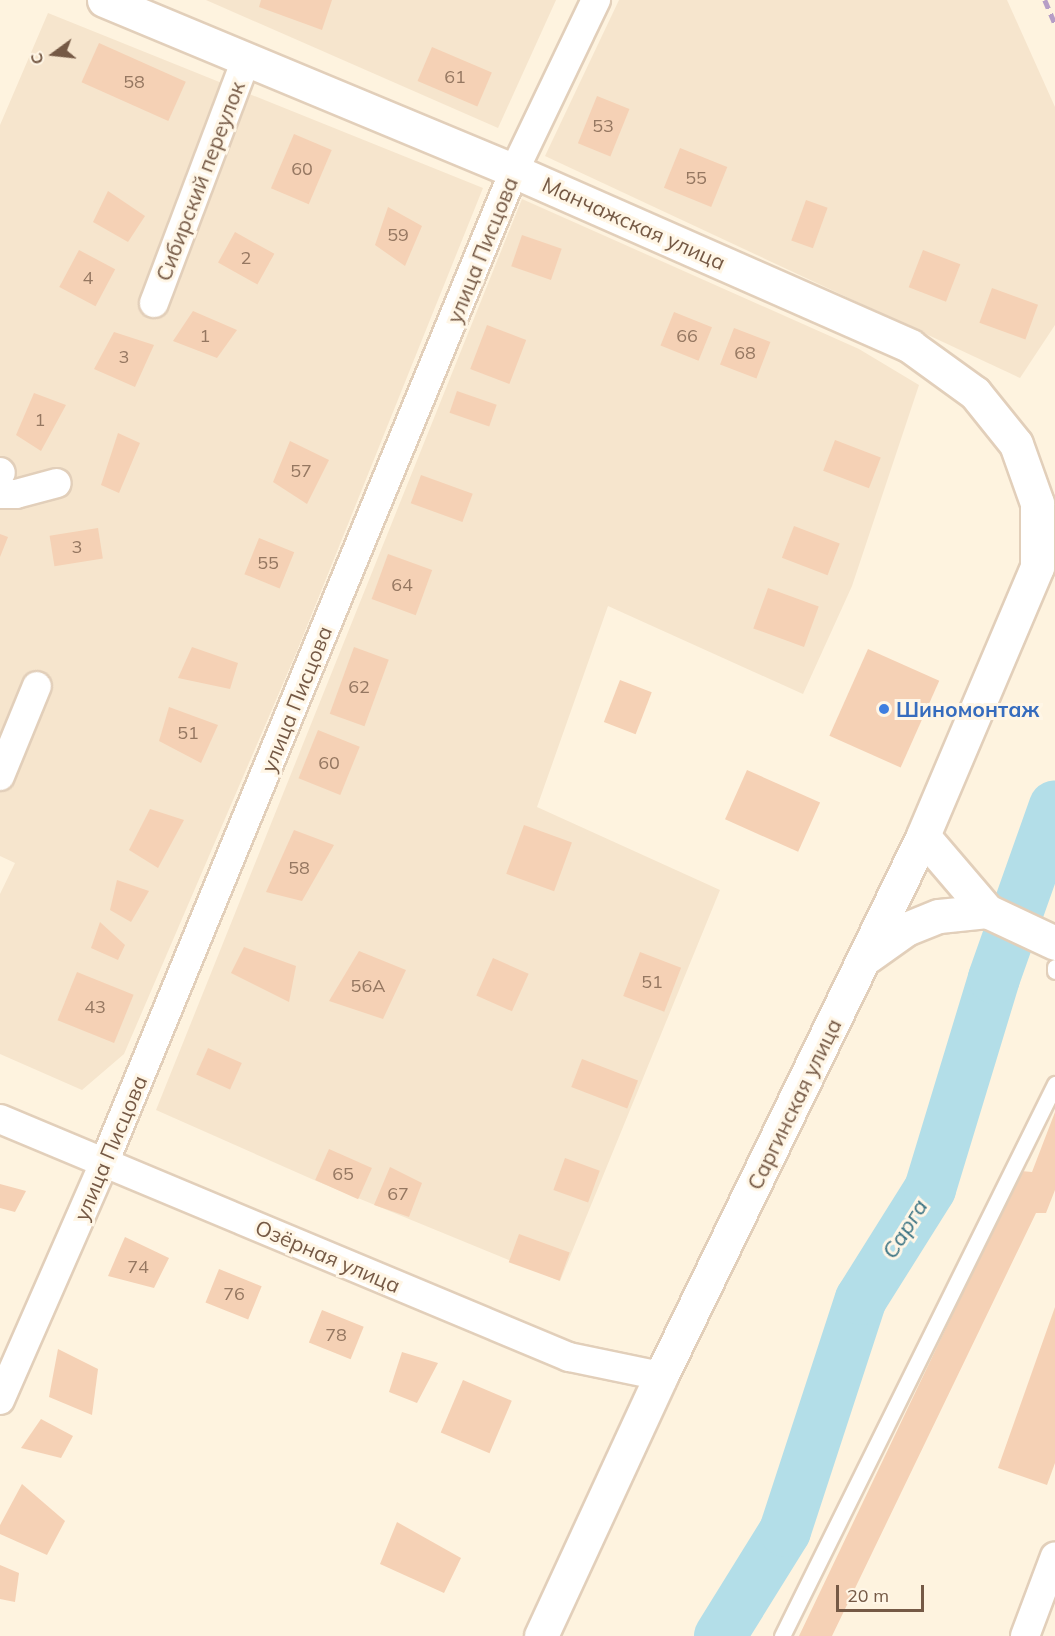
<!DOCTYPE html>
<html>
<head>
<meta charset="utf-8">
<style>
	body { margin:0 }
	#map { position:relative; width:1055px; height:1636px; overflow:hidden; background:#fef3df; font-family:Mulish,sans-serif }
	div>[style] { position:absolute }
	.residential>* { inset:0; background:#f6e5cd }
	.river>* { height:52px; margin:-26px; padding:0 26px; transform-origin:26px; border-radius:26px; background:#b3dee8 }
	.building>* { inset:0; background:#f5d1b5; transform-origin:0 0 }
	.roads { filter:drop-shadow(2px 0 #e2cfba) drop-shadow(-2px 0 #e2cfba) drop-shadow(0 2px #e2cfba) drop-shadow(0 -2px #e2cfba) }
	.service>* { height:15px; margin:-7.5px; padding:0 7.5px; transform-origin:7.5px; border-radius:7.5px; background:#fff }
	.minor>* { height:28px; margin:-14px; padding:0 14px; transform-origin:14px; border-radius:14px; background:#fff }
	.tertiary>* { height:33px; margin:-16.5px; padding:0 16.5px; transform-origin:16.5px; border-radius:16.5px; background:#fff }
	.rail>* { height:4.5px; margin-top:-2.25px; transform-origin:0; background:repeating-linear-gradient(90deg,#b69ec6 0 9px,transparent 0 15px) }
	.dots>* { width:16px; height:16px; translate:-50% -50%; box-sizing:border-box; border:3px solid #fff6e6; border-radius:50% }
	span { translate:-50% -50%; white-space:nowrap; text-align:center; line-height:1.15; -webkit-text-stroke:6px #fff6e6; paint-order:stroke }
	.number-label { font-size:18px; color:#957761 }
	.number-label span { -webkit-text-stroke-width:0 }
	.street-label { font-size:21px; color:#755945 }
	.shop-label { font-size:21px; color:#366cbe; font-weight:700 }
	.left { translate:0 -50%; text-align:left }
	.water-label { font-size:22px; color:#3b7383; font-style:italic }
	.north { position:absolute; left:24px; top:24px; width:60px; height:60px; -webkit-text-stroke:4px #fff6e6; paint-order:stroke; rotate:255deg; font-size:16px; font-weight:700; line-height:24px; text-align:center; color:#755945 }
	.north::after { content:''; display:block; margin:auto; width:21px; height:27px; background:#755945; clip-path:polygon(50% 0,100% 100%,50% 72%,0 100%) }
	.scale { position:absolute; left:836px; top:1585px; width:88px; height:27px; box-sizing:border-box; border:3px solid #755945; border-top:0; padding-left:8px; font-size:18px; line-height:21px; white-space:nowrap; color:#755945; -webkit-text-stroke:4px #fff6e6; paint-order:stroke }
</style>
</head>
<body>
<div id="map">
	<div class="residential">
		<div style="clip-path:polygon(206px 0,556px 0,498px 128px)"></div>
		<div style="clip-path:polygon(619px 0,1007px 0,1055px 107px,1055px 325px,1020px 378px,545px 156px)"></div>
		<div style="clip-path:polygon(48px 13px,483px 188px,297px 651px,124px 1054px,82px 1090px,0 1054px,0 894px,15px 863px,0 856px,0 125px)"></div>
		<div style="clip-path:polygon(522px 199px,859px 349px,919px 385px,852px 586px,803px 694px,608px 606px,537px 807px,720px 890px,560px 1281px,314px 1180px,156px 1110px)"></div>
	</div>
	<div class="river">
		<div style="left:720px;top:1636px;width:123px;rotate:-58.2deg"></div>
		<div style="left:785px;top:1531px;width:244px;rotate:-71.9deg"></div>
		<div style="left:861px;top:1299px;width:130px;rotate:-57.9deg"></div>
		<div style="left:930px;top:1189px;width:220px;rotate:-73.1deg"></div>
		<div style="left:994px;top:978px;width:182px;rotate:-70.5deg"></div>
	</div>
	<div class="building">
		<div style="clip-path:polygon(261px 0,332px 0,322px 30px,259px 7px)"></div>
		<div style="left:99px;top:43px;width:95px;height:43px;rotate:24deg"></div>
		<div style="left:432px;top:47px;width:65px;height:37px;rotate:23deg"></div>
		<div style="left:597px;top:96px;width:35px;height:51px;rotate:22deg"></div>
		<div style="left:294px;top:134px;width:41px;height:59px;rotate:23deg"></div>
		<div style="left:680px;top:148px;width:51px;height:43px;rotate:22deg"></div>
		<div style="clip-path:polygon(108px 191px,145px 216px,128px 242px,93px 222px)"></div>
		<div style="left:806px;top:200px;width:23px;height:43px;rotate:20deg"></div>
		<div style="clip-path:polygon(388px 207px,422px 226px,405px 266px,375px 245px)"></div>
		<div style="left:235px;top:232px;width:45px;height:35px;rotate:29deg"></div>
		<div style="left:522px;top:235px;width:42px;height:33px;rotate:19deg"></div>
		<div style="left:79px;top:250px;width:41px;height:42px;rotate:28deg"></div>
		<div style="left:923px;top:250px;width:40px;height:40px;rotate:21deg"></div>
		<div style="left:992px;top:288px;width:49px;height:37px;rotate:20deg"></div>
		<div style="clip-path:polygon(193px 311px,237px 330px,217px 358px,173px 341px)"></div>
		<div style="left:674px;top:312px;width:41px;height:36px;rotate:22deg"></div>
		<div style="left:487px;top:325px;width:42px;height:47px;rotate:21deg"></div>
		<div style="left:734px;top:328px;width:39px;height:39px;rotate:21deg"></div>
		<div style="clip-path:polygon(114px 332px,154px 345px,135px 387px,94px 369px)"></div>
		<div style="left:457px;top:391px;width:42px;height:23px;rotate:19deg"></div>
		<div style="clip-path:polygon(34px 393px,66px 405px,41px 451px,16px 435px)"></div>
		<div style="clip-path:polygon(118px 433px,140px 443px,119px 493px,101px 485px)"></div>
		<div style="left:835px;top:440px;width:49px;height:33px;rotate:21deg"></div>
		<div style="clip-path:polygon(290px 441px,329px 460px,307px 504px,273px 482px)"></div>
		<div style="left:421px;top:475px;width:55px;height:30px;rotate:20deg"></div>
		<div style="left:794px;top:526px;width:49px;height:34px;rotate:21deg"></div>
		<div style="left:98px;top:528px;width:31px;height:49px;rotate:81deg"></div>
		<div style="clip-path:polygon(0 534px,8px 537px,0 557px)"></div>
		<div style="left:259px;top:538px;width:38px;height:39px;rotate:22deg"></div>
		<div style="left:388px;top:554px;width:47px;height:48px;rotate:20deg"></div>
		<div style="left:768px;top:588px;width:54px;height:43px;rotate:20deg"></div>
		<div style="clip-path:polygon(192px 647px,238px 663px,230px 689px,178px 678px)"></div>
		<div style="left:354px;top:647px;width:37px;height:71px;rotate:20deg"></div>
		<div style="left:868px;top:649px;width:78px;height:95px;rotate:24deg"></div>
		<div style="left:620px;top:680px;width:34px;height:45px;rotate:21deg"></div>
		<div style="clip-path:polygon(169px 707px,218px 725px,201px 763px,159px 741px)"></div>
		<div style="left:318px;top:730px;width:45px;height:52px;rotate:22deg"></div>
		<div style="left:747px;top:770px;width:80px;height:54px;rotate:24deg"></div>
		<div style="clip-path:polygon(150px 809px,184px 820px,158px 868px,129px 850px)"></div>
		<div style="left:524px;top:825px;width:51px;height:52px;rotate:20deg"></div>
		<div style="clip-path:polygon(294px 830px,334px 845px,302px 901px,266px 892px)"></div>
		<div style="clip-path:polygon(117px 880px,149px 891px,131px 922px,110px 910px)"></div>
		<div style="clip-path:polygon(100px 922px,125px 945px,118px 960px,91px 948px)"></div>
		<div style="clip-path:polygon(244px 947px,296px 966px,289px 1002px,231px 973px)"></div>
		<div style="clip-path:polygon(359px 951px,406px 970px,383px 1019px,329px 1001px)"></div>
		<div style="left:640px;top:952px;width:44px;height:47px;rotate:21deg"></div>
		<div style="left:493px;top:958px;width:39px;height:41px;rotate:24deg"></div>
		<div style="left:77px;top:972px;width:61px;height:52px;rotate:22deg"></div>
		<div style="left:208px;top:1048px;width:37px;height:29px;rotate:24deg"></div>
		<div style="left:582px;top:1059px;width:60px;height:30px;rotate:21deg"></div>
		<div style="clip-path:polygon(1055px 1112px,1055px 1190px,1046px 1213px,1036px 1213px,832px 1636px,799px 1636px,1021px 1171px,1032px 1172px)"></div>
		<div style="left:329px;top:1149px;width:47px;height:34px;rotate:24deg"></div>
		<div style="left:565px;top:1158px;width:37px;height:34px;rotate:20deg"></div>
		<div style="clip-path:polygon(390px 1167px,422px 1183px,409px 1217px,374px 1205px)"></div>
		<div style="clip-path:polygon(0 1184px,26px 1191px,15px 1212px,0 1208px)"></div>
		<div style="left:519px;top:1234px;width:54px;height:30px;rotate:20deg"></div>
		<div style="clip-path:polygon(125px 1237px,169px 1258px,154px 1288px,108px 1276px)"></div>
		<div style="left:219px;top:1269px;width:46px;height:36px;rotate:22deg"></div>
		<div style="clip-path:polygon(1055px 1307px,1055px 1463px,1047px 1485px,998px 1468px)"></div>
		<div style="left:322px;top:1310px;width:45px;height:35px;rotate:22deg"></div>
		<div style="clip-path:polygon(58px 1349px,98px 1369px,92px 1415px,49px 1397px)"></div>
		<div style="clip-path:polygon(402px 1352px,438px 1363px,417px 1403px,389px 1392px)"></div>
		<div style="left:463px;top:1380px;width:53px;height:57px;rotate:23deg"></div>
		<div style="clip-path:polygon(41px 1419px,73px 1436px,61px 1458px,21px 1448px)"></div>
		<div style="clip-path:polygon(22px 1484px,65px 1521px,47px 1555px,0 1534px,0 1525px)"></div>
		<div style="clip-path:polygon(397px 1522px,461px 1558px,444px 1593px,380px 1564px)"></div>
		<div style="clip-path:polygon(0 1565px,19px 1573px,15px 1602px,0 1599px)"></div>
	</div>
	<div class="roads">
		<div class="service">
			<div style="left:1055px;top:967px;width:4px;rotate:90deg"></div>
			<div style="left:782px;top:1636px;width:616px;rotate:-63.68deg"></div>
		</div>
		<div class="minor">
			<div style="left:154px;top:303px;width:261px;rotate:-69.3deg"></div>
			<div style="left:0;top:472px;width:1px;rotate:45deg"></div>
			<div style="left:0;top:494px;width:16px"></div>
			<div style="left:16px;top:494px;width:42px;rotate:-15deg"></div>
			<div style="left:0;top:776px;width:97px;rotate:-67.7deg"></div>
			<div style="left:0;top:1119px;width:617px;rotate:22.7deg"></div>
			<div style="left:569px;top:1357px;width:94px;rotate:11.7deg"></div>
			<div style="left:0;top:1400px;width:259px;rotate:-66.3deg"></div>
			<div style="left:104px;top:1163px;width:1073px;rotate:-67.54deg"></div>
			<div style="left:514px;top:171px;width:190px;rotate:-64.4deg"></div>
			<div style="left:1025px;top:1636px;width:85px;rotate:-69.4deg"></div>
		</div>
		<div class="tertiary">
			<div style="left:104px;top:0;width:444px;rotate:22.6deg"></div>
			<div style="left:514px;top:171px;width:433px;rotate:23.8deg"></div>
			<div style="left:910px;top:346px;width:80px;rotate:35.9deg"></div>
			<div style="left:975px;top:393px;width:65px;rotate:51.2deg"></div>
			<div style="left:1016px;top:444px;width:63px;rotate:70.4deg"></div>
			<div style="left:1037px;top:503px;width:64px;rotate:90deg"></div>
			<div style="left:1037px;top:567px;width:292px;rotate:113deg"></div>
			<div style="left:923px;top:836px;width:600px;rotate:115.88deg"></div>
			<div style="left:661px;top:1376px;width:286px;rotate:114.8deg"></div>
			<div style="left:923px;top:836px;width:99px;rotate:49.5deg"></div>
			<div style="left:987px;top:911px;width:75px;rotate:25.2deg"></div>
			<div style="left:868px;top:956px;width:47px;rotate:-35.4deg"></div>
			<div style="left:906px;top:929px;width:35px;rotate:-22deg"></div>
			<div style="left:939px;top:916px;width:48px;rotate:-5.9deg"></div>
		</div>
	</div>
	<div class="rail">
		<div style="left:1045px;top:0;width:25px;rotate:67deg"></div>
	</div>
	<div class="dots">
		<div style="left:884px;top:709px;background:#3f7fe0"></div>
	</div>
	<div class="number-label">
		<span style="left:455px;top:77px">61</span>
		<span style="left:134px;top:82px">58</span>
		<span style="left:603px;top:126px">53</span>
		<span style="left:302px;top:169px">60</span>
		<span style="left:696px;top:178px">55</span>
		<span style="left:398px;top:235px">59</span>
		<span style="left:246px;top:258px">2</span>
		<span style="left:88px;top:278px">4</span>
		<span style="left:205px;top:336px">1</span>
		<span style="left:687px;top:336px">66</span>
		<span style="left:745px;top:353px">68</span>
		<span style="left:124px;top:357px">3</span>
		<span style="left:40px;top:420px">1</span>
		<span style="left:301px;top:471px">57</span>
		<span style="left:77px;top:547px">3</span>
		<span style="left:268px;top:563px">55</span>
		<span style="left:402px;top:585px">64</span>
		<span style="left:359px;top:687px">62</span>
		<span style="left:188px;top:733px">51</span>
		<span style="left:329px;top:763px">60</span>
		<span style="left:299px;top:868px">58</span>
		<span style="left:652px;top:982px">51</span>
		<span style="left:368px;top:986px">56А</span>
		<span style="left:95px;top:1007px">43</span>
		<span style="left:343px;top:1174px">65</span>
		<span style="left:398px;top:1194px">67</span>
		<span style="left:138px;top:1267px">74</span>
		<span style="left:234px;top:1294px">76</span>
		<span style="left:336px;top:1335px">78</span>
	</div>
	<div class="street-label">
		<span style="left:200px;top:181px;rotate:-69deg">Сибирский переулок</span>
		<span style="left:634px;top:223px;rotate:24deg">Манчажская улица</span>
		<span style="left:482px;top:250px;rotate:-68deg">улица Писцова</span>
		<span style="left:296px;top:699px;rotate:-68deg">улица Писцова</span>
		<span style="left:794px;top:1104px;rotate:-64deg">Саргинская улица</span>
		<span style="left:110px;top:1148px;rotate:-67deg">улица Писцова</span>
		<span style="left:328px;top:1256px;rotate:23deg">Озёрная улица</span>
	</div>
	<div class="shop-label">
		<span class="left" style="left:896px;top:709px">Шиномонтаж</span>
	</div>
	<div class="water-label">
		<span style="left:905px;top:1229px;rotate:-58deg">Сарга</span>
	</div>
	<div class="north">С</div>
	<div class="scale">20 m</div>
</div>
</body>
</html>
